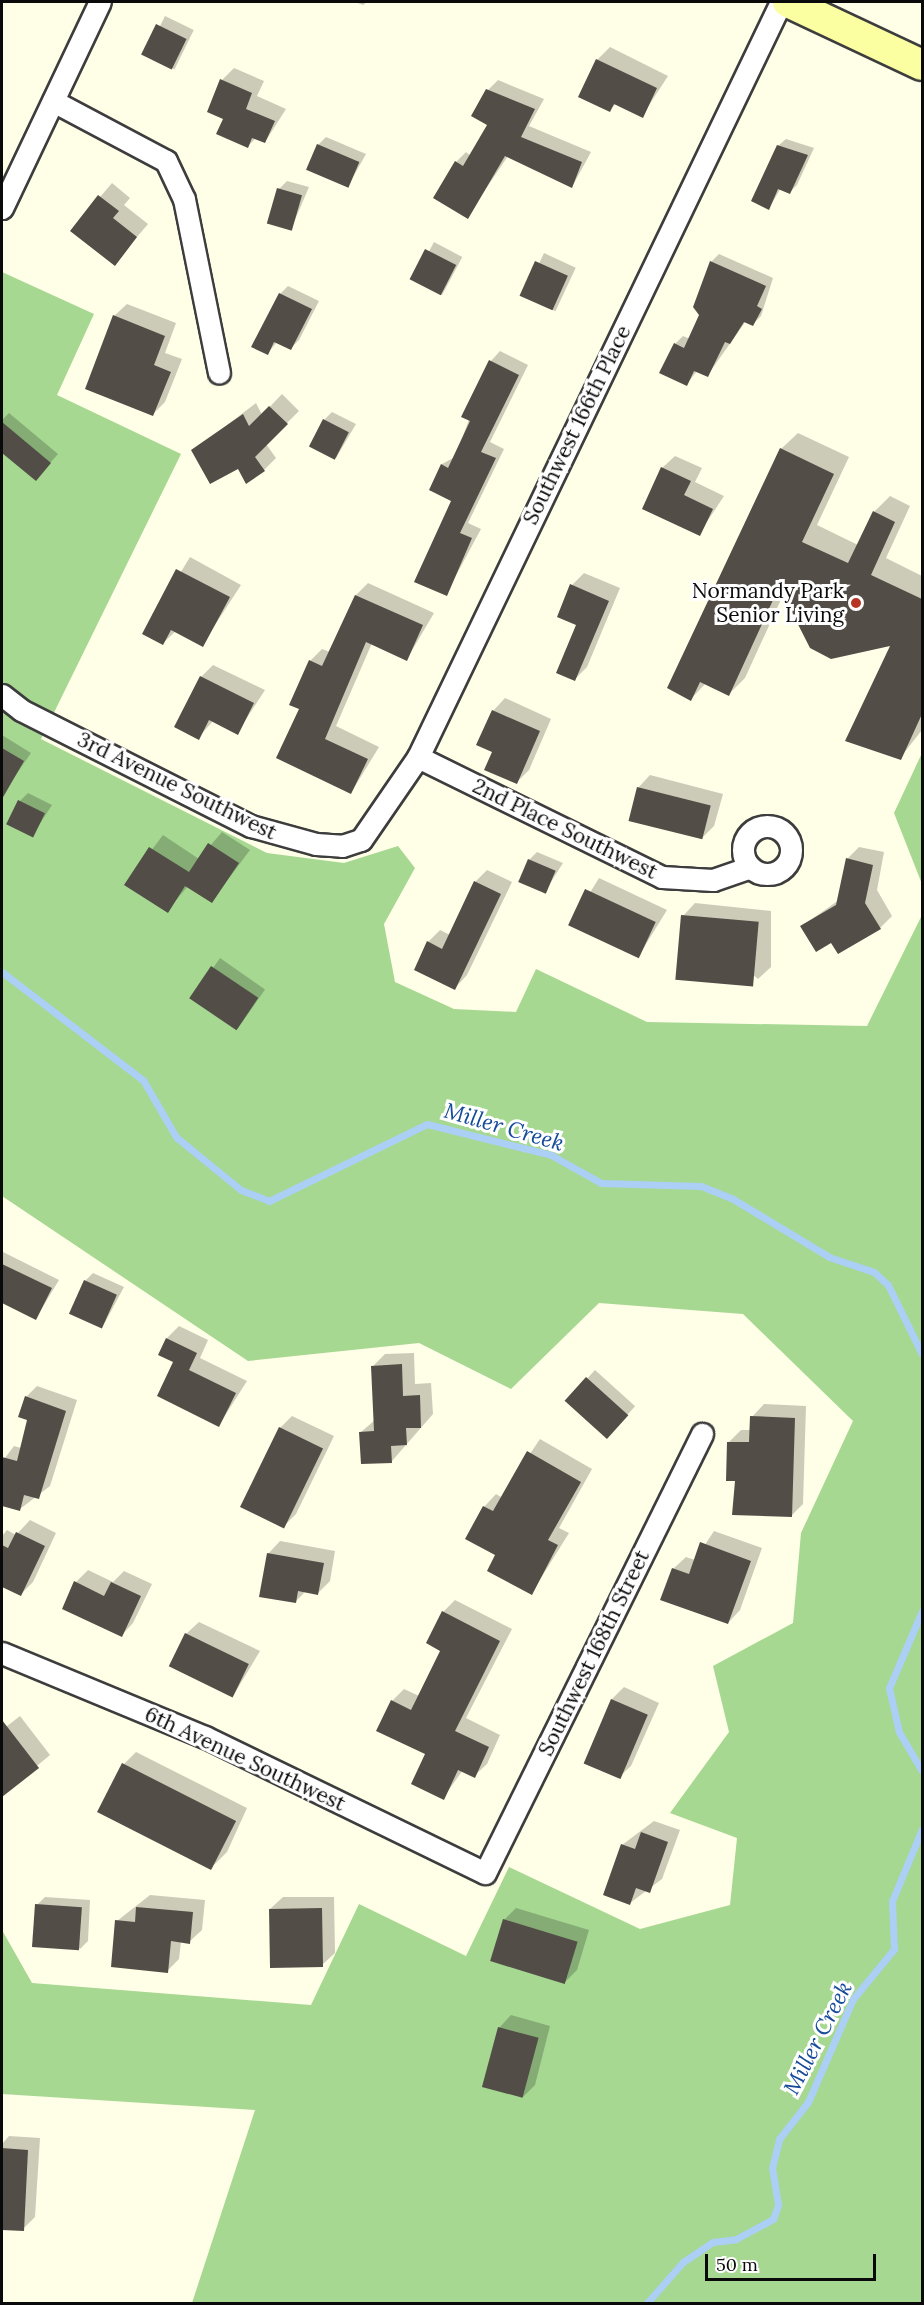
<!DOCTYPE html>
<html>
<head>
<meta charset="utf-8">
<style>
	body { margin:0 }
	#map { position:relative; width:924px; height:2305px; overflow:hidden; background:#fffee7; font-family:Lora,serif }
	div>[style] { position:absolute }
	.forest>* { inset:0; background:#a6d892 }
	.shadow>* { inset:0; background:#0003; transform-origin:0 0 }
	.stream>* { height:7px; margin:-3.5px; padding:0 3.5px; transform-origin:3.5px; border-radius:3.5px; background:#accff6 }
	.building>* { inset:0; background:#524d47; transform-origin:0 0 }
	.roads { filter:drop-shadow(2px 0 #3d3d3d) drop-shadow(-2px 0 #3d3d3d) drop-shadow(0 2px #3d3d3d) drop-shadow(0 -2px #3d3d3d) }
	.street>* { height:21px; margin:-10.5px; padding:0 10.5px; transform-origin:10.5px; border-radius:10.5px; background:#fff }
	.street>.ring { margin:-10.5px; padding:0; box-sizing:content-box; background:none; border:21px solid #fff; border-radius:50% }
	.secondary>* { height:30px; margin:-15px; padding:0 15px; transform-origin:15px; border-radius:15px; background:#fbffa2 }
	.dots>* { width:16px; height:16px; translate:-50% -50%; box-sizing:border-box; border:3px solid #fff; border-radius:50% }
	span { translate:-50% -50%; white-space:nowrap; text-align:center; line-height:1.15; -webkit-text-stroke:6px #fff; paint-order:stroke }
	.street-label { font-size:21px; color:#0a0a0a }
	.poi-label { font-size:21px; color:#0a0a0a }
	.right { translate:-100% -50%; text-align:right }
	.water-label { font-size:22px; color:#154b9a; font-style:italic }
	.frame { position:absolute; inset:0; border:3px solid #0a0a0a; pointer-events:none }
	.scale { position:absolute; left:705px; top:2254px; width:171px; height:27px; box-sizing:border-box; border:3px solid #0a0a0a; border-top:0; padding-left:8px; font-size:18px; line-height:21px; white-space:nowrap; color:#0a0a0a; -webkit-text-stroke:4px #fff; paint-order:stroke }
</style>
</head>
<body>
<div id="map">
	<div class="forest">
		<div style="clip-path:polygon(2px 272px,94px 314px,57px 395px,181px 454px,41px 739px,267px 853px,344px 863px,398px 846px,415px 868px,384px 924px,395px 982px,454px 1009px,516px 1012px,536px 969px,647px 1022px,867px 1026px,922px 915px,922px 2303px,192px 2303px,255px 2110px,2px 2094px,2px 1930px,32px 1983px,311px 2005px,359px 1904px,466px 1956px,509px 1867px,640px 1929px,730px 1905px,737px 1838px,670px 1813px,729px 1732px,713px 1666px,793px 1623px,801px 1533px,853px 1421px,743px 1314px,599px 1303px,511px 1389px,419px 1343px,248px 1361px,2px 1196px)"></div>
		<div style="clip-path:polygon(922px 753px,922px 884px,894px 813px)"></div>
	</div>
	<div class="shadow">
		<div style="clip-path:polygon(355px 2px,367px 2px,363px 5px)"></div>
		<div style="left:165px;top:16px;width:32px;height:44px;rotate:26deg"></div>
		<div style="clip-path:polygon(610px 47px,668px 76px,642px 116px,616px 104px,609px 110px,597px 60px)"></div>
		<div style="clip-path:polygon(234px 68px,264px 81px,257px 96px,286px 109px,265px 142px,256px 138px,248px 146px,225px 118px,222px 80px)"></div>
		<div style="clip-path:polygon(498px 80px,544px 99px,529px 126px,591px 152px,572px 187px,508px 156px,467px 217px,456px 162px,466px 152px,471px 156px,489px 124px,488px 90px)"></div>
		<div style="clip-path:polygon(326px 137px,366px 154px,348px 186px,318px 145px)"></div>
		<div style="clip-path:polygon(786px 139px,814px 148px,797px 185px,790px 192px,781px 188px,769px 208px,778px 146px)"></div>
		<div style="clip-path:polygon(287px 181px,309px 187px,291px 229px,279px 189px)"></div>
		<div style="clip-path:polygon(112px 183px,130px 198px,124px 205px,148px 224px,114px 264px,72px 230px)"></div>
		<div style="left:434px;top:242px;width:32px;height:43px;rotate:28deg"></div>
		<div style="left:544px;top:253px;width:35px;height:48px;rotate:25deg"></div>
		<div style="clip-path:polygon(719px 254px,773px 278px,761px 316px,753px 324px,746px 321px,707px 376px,697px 371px,687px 384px,675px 344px,683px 336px,690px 339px,701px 315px,711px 262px)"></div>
		<div style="clip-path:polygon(288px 286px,319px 301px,299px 340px,291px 348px,277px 342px,267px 354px,280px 294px)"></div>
		<div style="clip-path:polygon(127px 304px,176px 323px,165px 353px,182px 359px,165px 402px,153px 414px,114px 316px)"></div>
		<div style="clip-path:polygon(500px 351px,528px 365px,490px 442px,504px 449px,468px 523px,481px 529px,446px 594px,453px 500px,431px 489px,442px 464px,455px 457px,491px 361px)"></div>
		<div style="clip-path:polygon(282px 394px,299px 411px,266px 444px,276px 458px,264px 470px,193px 451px,256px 403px,262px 415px)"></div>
		<div style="clip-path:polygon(332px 412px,356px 424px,336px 458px,324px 420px)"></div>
		<div style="clip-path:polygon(9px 413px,58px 454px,36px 479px,2px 451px,2px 420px)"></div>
		<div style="clip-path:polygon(798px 433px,849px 457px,817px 525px,858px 545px,874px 512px,890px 496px,910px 506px,886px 558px,922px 576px,922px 730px,900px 758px,847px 741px,893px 643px,784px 593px,745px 678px,729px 694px,706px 683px,691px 699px,781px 449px)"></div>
		<div style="clip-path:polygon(675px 456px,702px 468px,695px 482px,724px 496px,699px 534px,662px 468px)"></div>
		<div style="clip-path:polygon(190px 557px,241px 585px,202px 645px,176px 631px,163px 643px,144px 633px)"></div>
		<div style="clip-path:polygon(584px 573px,620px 588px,587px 667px,575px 679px,578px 624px,572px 585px)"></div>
		<div style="clip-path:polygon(368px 583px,434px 613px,407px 659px,372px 643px,336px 726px,379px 747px,351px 793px,301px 708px,310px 661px,322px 649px,330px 652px,356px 595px)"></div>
		<div style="clip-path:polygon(213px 665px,265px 690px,237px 733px,213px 721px,198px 738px,201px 677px)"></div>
		<div style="clip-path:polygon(505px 698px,551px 719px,529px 770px,517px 782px,494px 751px,493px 711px)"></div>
		<div style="clip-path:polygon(2px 735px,31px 753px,4px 792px,2px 790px)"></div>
		<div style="clip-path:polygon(650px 775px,723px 794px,714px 826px,702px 838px,638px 788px)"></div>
		<div style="clip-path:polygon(28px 793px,52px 805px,32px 836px,20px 801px)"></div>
		<div style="clip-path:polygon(222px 832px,250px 850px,212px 901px,188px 886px,167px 911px,126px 884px,163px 835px,199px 859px)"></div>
		<div style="clip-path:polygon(859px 847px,884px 852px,877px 890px,892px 916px,880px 928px,832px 941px,802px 926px,839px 900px,847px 859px)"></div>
		<div style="clip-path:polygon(537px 852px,563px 863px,544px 893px,529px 860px)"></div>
		<div style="clip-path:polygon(487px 870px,512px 882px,467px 975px,455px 988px,428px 942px,440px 930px,450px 935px,475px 882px)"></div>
		<div style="clip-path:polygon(599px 878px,667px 910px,638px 957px,570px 925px)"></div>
		<div style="clip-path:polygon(695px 903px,771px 911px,771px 967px,758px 979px,683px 916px)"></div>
		<div style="left:220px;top:958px;width:55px;height:49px;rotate:35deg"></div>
		<div style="clip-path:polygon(3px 1252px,59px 1280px,36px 1318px,2px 1302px)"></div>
		<div style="clip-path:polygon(93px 1273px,124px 1287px,102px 1328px,85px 1281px)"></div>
		<div style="clip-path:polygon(179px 1326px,208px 1340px,200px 1358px,247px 1381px,219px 1425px,175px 1362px,167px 1338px)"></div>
		<div style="clip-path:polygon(414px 1353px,415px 1384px,431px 1383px,433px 1414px,392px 1461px,361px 1432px,375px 1420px,373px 1366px,385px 1354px)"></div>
		<div style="left:595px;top:1370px;width:54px;height:41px;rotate:42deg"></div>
		<div style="clip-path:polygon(37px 1386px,77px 1400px,50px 1486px,20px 1509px,2px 1505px,2px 1462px,14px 1446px,21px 1448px,29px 1419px,26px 1397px)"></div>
		<div style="clip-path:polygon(764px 1404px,806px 1406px,803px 1504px,791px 1516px,737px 1480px,729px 1442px,741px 1430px,751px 1430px,752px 1417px)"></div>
		<div style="clip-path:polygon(292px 1416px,334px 1436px,296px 1514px,284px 1526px,280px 1428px)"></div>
		<div style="clip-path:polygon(540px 1439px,592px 1469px,559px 1528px,569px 1533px,531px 1594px,497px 1554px,484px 1507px,496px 1494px,501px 1497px)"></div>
		<div style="clip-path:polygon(30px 1520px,56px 1533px,33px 1582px,21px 1594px,2px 1585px,2px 1536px,7px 1530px,16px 1535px)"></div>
		<div style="clip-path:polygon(714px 1531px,762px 1548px,740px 1610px,728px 1623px,673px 1569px,686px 1557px,695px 1560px)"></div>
		<div style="clip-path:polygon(280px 1541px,335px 1551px,330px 1581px,318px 1593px,306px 1591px,295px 1602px,268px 1554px)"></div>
		<div style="clip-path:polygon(88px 1570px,113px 1582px,124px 1571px,152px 1584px,133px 1623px,121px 1636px,76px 1582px)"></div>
		<div style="clip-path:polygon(455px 1600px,512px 1629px,466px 1718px,500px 1735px,487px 1764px,474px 1776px,463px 1770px,443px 1798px,427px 1753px,392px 1701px,404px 1689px,419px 1696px,442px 1650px,443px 1612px)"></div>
		<div style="clip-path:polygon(199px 1622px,260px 1651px,233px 1696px,186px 1634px)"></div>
		<div style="clip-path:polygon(624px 1687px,659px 1703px,631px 1766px,618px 1778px,584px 1763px,612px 1699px)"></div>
		<div style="clip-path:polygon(20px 1716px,50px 1755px,2px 1795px,2px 1730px)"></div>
		<div style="clip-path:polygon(136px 1752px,247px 1808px,227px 1852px,214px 1865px,124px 1764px)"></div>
		<div style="clip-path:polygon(654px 1821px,680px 1830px,662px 1879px,630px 1903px,622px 1845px)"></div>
		<div style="clip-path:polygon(150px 1895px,205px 1900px,202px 1930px,189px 1942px,181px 1941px,179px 1959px,167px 1971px,117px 1921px)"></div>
		<div style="clip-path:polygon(45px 1897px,90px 1900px,88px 1941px,80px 1949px,37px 1905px)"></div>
		<div style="clip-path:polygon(283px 1897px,334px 1897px,335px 1953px,322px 1965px,270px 1909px)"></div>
		<div style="clip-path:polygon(516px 1908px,589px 1930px,577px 1970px,565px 1982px,504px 1920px)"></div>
		<div style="clip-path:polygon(511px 2015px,550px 2026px,535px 2085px,523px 2097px,499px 2028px)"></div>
		<div style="clip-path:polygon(9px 2136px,40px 2138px,35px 2217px,23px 2229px,2px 2228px,2px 2144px)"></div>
	</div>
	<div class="stream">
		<div style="left:2px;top:972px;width:178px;rotate:37.5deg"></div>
		<div style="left:143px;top:1080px;width:66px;rotate:59.9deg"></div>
		<div style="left:176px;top:1137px;width:84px;rotate:39.2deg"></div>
		<div style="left:241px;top:1190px;width:30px;rotate:21deg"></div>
		<div style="left:269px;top:1201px;width:176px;rotate:-26deg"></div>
		<div style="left:427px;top:1124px;width:128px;rotate:14deg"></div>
		<div style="left:551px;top:1155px;width:57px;rotate:29.2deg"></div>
		<div style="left:601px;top:1183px;width:100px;rotate:1.7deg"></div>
		<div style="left:701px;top:1186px;width:35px;rotate:22deg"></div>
		<div style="left:733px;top:1199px;width:112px;rotate:31.1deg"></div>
		<div style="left:829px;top:1257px;width:47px;rotate:18.4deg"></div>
		<div style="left:874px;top:1272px;width:19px;rotate:43deg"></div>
		<div style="left:888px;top:1285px;width:77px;rotate:63.8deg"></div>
		<div style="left:922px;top:1611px;width:84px;rotate:113.2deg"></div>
		<div style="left:889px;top:1688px;width:45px;rotate:77.2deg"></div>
		<div style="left:899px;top:1732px;width:45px;rotate:59.5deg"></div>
		<div style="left:646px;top:2304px;width:56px;rotate:-48.6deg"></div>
		<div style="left:683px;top:2262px;width:36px;rotate:-34deg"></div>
		<div style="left:713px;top:2242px;width:23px;rotate:-7deg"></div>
		<div style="left:736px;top:2239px;width:42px;rotate:-28.4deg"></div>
		<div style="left:773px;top:2219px;width:15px;rotate:-70deg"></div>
		<div style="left:778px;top:2205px;width:37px;rotate:-99deg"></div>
		<div style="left:772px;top:2168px;width:30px;rotate:-76deg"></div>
		<div style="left:779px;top:2139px;width:47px;rotate:-51.9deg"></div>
		<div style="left:808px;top:2102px;width:112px;rotate:-66.4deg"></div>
		<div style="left:853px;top:1999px;width:65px;rotate:-50.6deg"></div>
		<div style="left:894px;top:1949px;width:48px;rotate:-92.4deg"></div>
		<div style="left:892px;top:1901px;width:78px;rotate:-67.4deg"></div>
	</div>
	<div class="building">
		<div style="left:156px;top:24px;width:34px;height:34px;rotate:26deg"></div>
		<div style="clip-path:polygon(596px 59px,657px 88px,643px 118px,614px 104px,610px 112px,578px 97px)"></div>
		<div style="clip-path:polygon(220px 79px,252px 93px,246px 109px,275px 121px,265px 143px,252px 138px,248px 148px,216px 134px,223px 119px,207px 112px)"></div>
		<div style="clip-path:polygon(486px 89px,535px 109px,521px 137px,582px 162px,572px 188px,505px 156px,468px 219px,433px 198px,455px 161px,463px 166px,487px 125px,471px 116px)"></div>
		<div style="left:317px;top:144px;width:46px;height:28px;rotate:23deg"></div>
		<div style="clip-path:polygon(777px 145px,808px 155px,790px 194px,778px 189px,769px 210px,751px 201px)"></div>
		<div style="left:277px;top:188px;width:26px;height:37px;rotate:16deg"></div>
		<div style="clip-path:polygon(98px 195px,119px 211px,113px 218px,137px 237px,115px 266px,70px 231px)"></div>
		<div style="left:425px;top:249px;width:35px;height:34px;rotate:27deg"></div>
		<div style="left:535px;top:261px;width:36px;height:38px;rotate:24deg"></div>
		<div style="clip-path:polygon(710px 261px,766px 286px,757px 306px,762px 309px,753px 326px,744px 322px,730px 344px,725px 342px,708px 377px,694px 371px,687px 386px,659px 373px,674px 343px,684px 348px,699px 315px,693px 307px)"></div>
		<div style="clip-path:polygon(279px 293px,312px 309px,291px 350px,274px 342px,268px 355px,251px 347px)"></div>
		<div style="clip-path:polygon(113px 315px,165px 336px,154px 365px,171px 372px,153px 416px,85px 389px)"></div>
		<div style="clip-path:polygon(489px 360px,519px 375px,481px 452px,496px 458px,460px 533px,472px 538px,447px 596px,414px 582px,451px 501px,429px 490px,441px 464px,448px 468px,470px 421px,461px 417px)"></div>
		<div style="clip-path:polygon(269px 406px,288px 424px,255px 457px,265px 471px,246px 484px,238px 469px,210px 484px,191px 450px,243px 414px,249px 426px)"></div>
		<div style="left:323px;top:419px;width:29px;height:31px;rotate:27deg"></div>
		<div style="clip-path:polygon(2px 422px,51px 463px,36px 481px,2px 453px)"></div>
		<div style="clip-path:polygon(780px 448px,834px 474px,802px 542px,848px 563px,873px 511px,895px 522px,871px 575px,922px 599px,922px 714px,901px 760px,845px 741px,890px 646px,831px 659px,810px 648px,779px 587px,729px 696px,700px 682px,691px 701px,667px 688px)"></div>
		<div style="clip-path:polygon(661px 467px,691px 481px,684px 495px,713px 509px,700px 536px,642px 509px)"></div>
		<div style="clip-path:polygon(176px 569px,230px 597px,203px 647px,171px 630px,163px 645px,142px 634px)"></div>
		<div style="clip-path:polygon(570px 584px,609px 601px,575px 681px,556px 673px,576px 625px,557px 617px)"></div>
		<div style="clip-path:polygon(355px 595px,423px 625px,407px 661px,366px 642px,325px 739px,368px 759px,351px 794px,276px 758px,299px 709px,289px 705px,309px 660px,322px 666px)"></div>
		<div style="clip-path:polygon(200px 676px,254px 703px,238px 735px,209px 720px,199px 740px,174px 727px)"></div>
		<div style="clip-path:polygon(492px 710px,540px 731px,517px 784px,484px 770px,492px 752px,476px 745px)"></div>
		<div style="clip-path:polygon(2px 748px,24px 761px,2px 799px)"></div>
		<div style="left:637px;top:787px;width:76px;height:35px;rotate:14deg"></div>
		<div style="left:18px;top:800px;width:30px;height:27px;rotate:26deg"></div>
		<div style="clip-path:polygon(208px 843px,239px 863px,212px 903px,185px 886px,168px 913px,124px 885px,149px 847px,189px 872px)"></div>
		<div style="clip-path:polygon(846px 858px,873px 865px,865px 903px,881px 929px,838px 954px,831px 943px,816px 952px,800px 926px,836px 905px)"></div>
		<div style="left:528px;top:859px;width:30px;height:25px;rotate:23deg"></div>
		<div style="clip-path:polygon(474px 881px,501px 894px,455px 990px,414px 970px,427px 941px,442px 949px)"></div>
		<div style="left:585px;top:889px;width:78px;height:40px;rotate:25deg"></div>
		<div style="left:681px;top:915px;width:78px;height:65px;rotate:5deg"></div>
		<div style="left:211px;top:966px;width:57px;height:39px;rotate:34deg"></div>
		<div style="clip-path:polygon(2px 1264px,52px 1288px,36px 1320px,2px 1303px)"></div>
		<div style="left:84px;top:1280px;width:36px;height:37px;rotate:24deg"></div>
		<div style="clip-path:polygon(166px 1338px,197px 1353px,189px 1370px,236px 1393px,219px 1427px,157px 1396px,173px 1362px,158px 1355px)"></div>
		<div style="clip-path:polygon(402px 1364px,403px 1396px,420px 1395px,421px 1428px,406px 1428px,407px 1445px,391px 1446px,392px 1463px,361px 1464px,359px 1432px,374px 1431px,371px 1366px)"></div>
		<div style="left:586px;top:1377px;width:57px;height:32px;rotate:42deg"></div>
		<div style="clip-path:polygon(25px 1396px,66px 1411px,39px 1499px,24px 1495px,20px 1511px,2px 1506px,2px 1457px,17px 1461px,27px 1420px,18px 1417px)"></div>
		<div style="clip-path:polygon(750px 1416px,795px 1418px,792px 1517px,732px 1515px,735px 1481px,726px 1481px,727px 1442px,749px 1442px)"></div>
		<div style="left:279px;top:1427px;width:49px;height:89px;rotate:26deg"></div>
		<div style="clip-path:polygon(527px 1451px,581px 1482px,548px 1540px,558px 1545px,532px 1595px,487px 1571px,495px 1555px,465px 1539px,483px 1506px,493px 1511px)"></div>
		<div style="clip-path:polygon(16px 1532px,45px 1546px,21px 1596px,2px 1587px,2px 1545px,8px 1548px)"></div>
		<div style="clip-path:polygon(700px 1542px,751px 1561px,728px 1624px,660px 1600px,672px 1568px,689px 1574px)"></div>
		<div style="clip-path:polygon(267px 1553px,324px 1563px,318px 1595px,298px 1591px,296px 1603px,259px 1597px)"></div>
		<div style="clip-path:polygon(74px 1581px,104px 1596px,111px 1582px,141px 1596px,122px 1637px,62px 1609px)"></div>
		<div style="clip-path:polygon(442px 1611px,500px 1641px,455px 1731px,489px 1747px,475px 1778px,458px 1770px,444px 1800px,411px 1784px,425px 1754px,376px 1731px,391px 1700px,411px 1710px,440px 1651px,426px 1643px)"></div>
		<div style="left:185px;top:1633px;width:71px;height:37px;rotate:26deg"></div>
		<div style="left:611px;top:1699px;width:40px;height:70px;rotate:23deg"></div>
		<div style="clip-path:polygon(2px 1720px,39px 1768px,2px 1797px)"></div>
		<div style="left:122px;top:1763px;width:128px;height:55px;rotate:27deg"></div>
		<div style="clip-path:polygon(641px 1832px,668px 1842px,650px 1893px,636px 1888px,630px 1905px,603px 1895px,621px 1844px,635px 1849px)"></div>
		<div style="left:35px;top:1904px;width:47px;height:43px;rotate:4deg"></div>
		<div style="clip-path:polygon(136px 1907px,193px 1912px,190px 1944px,171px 1941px,168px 1973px,111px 1967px,115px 1920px,135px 1922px)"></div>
		<div style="left:322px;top:1908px;width:59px;height:53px;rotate:89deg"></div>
		<div style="left:503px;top:1919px;width:78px;height:44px;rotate:17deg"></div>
		<div style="left:498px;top:2027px;width:42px;height:62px;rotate:15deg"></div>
		<div style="clip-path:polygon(2px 2148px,28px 2150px,24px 2231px,2px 2230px)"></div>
	</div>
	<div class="roads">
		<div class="street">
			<div style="left:53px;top:101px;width:128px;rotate:28deg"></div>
			<div style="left:166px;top:161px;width:42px;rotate:64.7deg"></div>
			<div style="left:184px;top:199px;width:177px;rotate:78.6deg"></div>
			<div style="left:2px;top:208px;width:228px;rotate:-64.6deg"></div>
			<div style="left:2px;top:695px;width:24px;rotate:38deg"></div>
			<div style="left:21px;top:710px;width:258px;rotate:26.8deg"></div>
			<div style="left:251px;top:826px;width:67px;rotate:15.5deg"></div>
			<div style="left:316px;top:844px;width:26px;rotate:4deg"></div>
			<div style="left:342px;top:846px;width:20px;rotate:-18deg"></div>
			<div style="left:361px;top:840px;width:101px;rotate:-55.5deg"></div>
			<div style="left:418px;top:757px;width:838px;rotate:-64.32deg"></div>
			<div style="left:418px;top:757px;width:272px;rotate:26.2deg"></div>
			<div style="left:662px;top:877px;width:51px;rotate:3.4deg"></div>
			<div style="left:713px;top:880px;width:39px;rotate:-19deg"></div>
			<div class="ring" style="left:743px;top:826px;width:27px;height:27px"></div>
			<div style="left:2px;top:1653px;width:220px;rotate:22.5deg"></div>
			<div style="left:205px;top:1737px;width:311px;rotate:25.9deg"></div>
			<div style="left:485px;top:1873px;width:490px;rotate:-63.7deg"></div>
		</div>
		<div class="secondary">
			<div style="left:788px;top:2px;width:148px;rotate:25.2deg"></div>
		</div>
	</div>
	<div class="dots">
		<div style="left:856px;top:603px;background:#b83424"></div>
	</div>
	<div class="street-label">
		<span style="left:577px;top:425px;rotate:-64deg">Southwest 166th Place</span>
		<span style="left:177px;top:786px;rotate:26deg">3rd Avenue Southwest</span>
		<span style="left:565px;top:829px;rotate:26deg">2nd Place Southwest</span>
		<span style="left:594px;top:1653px;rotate:-64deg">Southwest 168th Street</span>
		<span style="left:245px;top:1759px;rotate:25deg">6th Avenue Southwest</span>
	</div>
	<div class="poi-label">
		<span class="right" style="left:844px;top:603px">Normandy Park<br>Senior Living</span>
	</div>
	<div class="water-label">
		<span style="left:504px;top:1127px;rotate:16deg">Miller Creek</span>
		<span style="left:818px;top:2038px;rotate:-63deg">Miller Creek</span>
	</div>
	<div class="frame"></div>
	<div class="scale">50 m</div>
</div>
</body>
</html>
